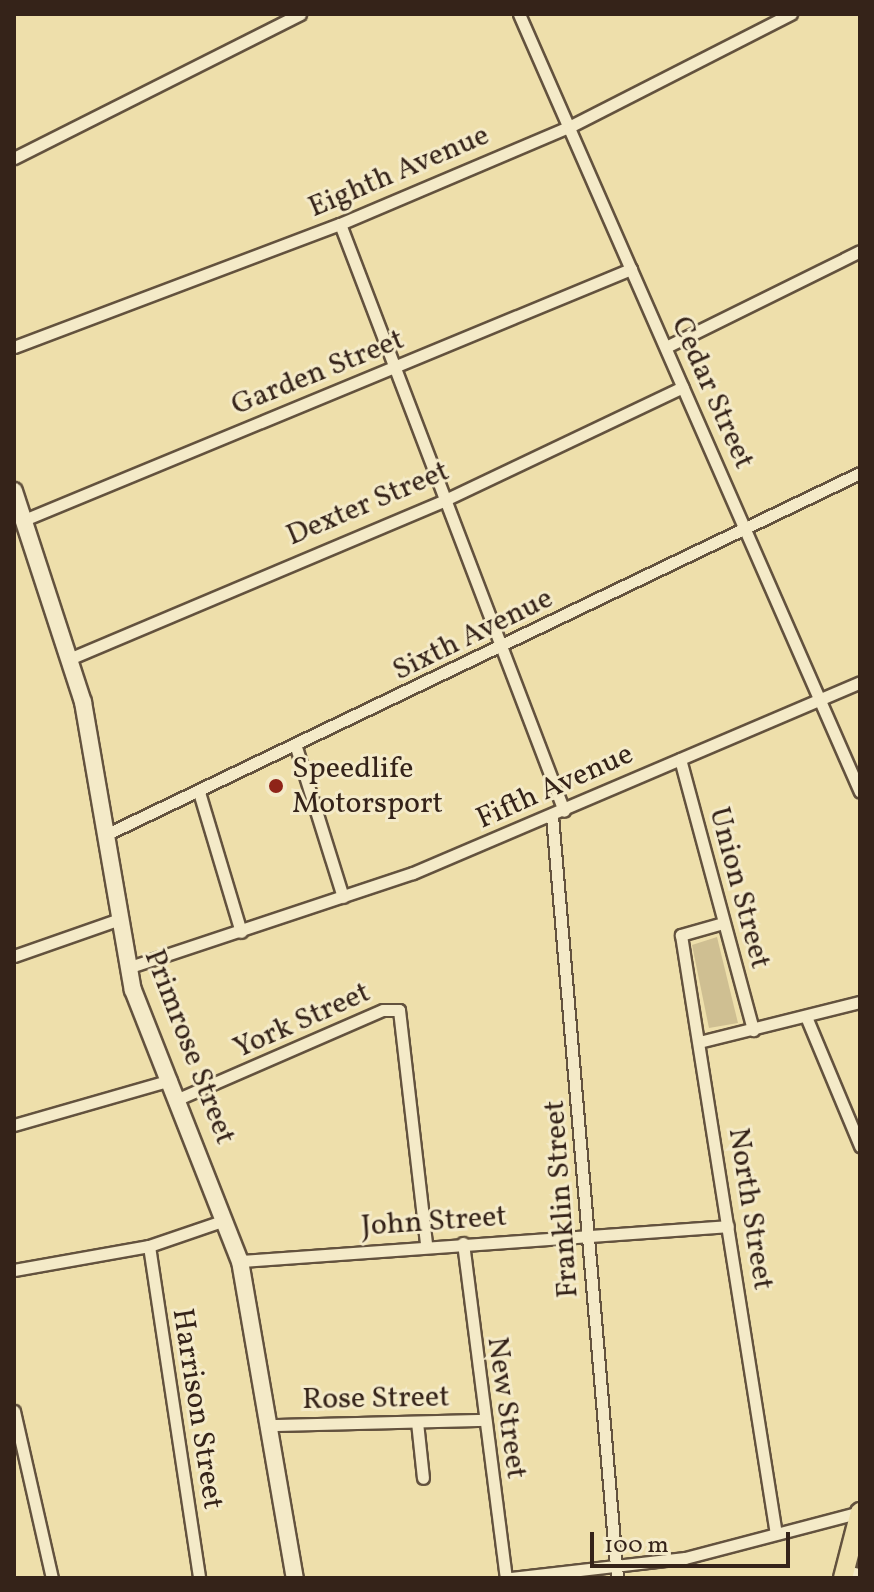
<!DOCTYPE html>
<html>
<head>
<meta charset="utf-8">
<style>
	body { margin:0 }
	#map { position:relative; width:874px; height:1592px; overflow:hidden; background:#eedfab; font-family:Vollkorn,serif }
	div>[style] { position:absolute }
	.green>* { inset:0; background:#cfbf92 }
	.roads { filter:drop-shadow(2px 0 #63523e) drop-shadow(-2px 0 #63523e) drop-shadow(0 2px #63523e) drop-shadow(0 -2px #63523e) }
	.minor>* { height:11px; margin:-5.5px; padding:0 5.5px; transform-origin:5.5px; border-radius:5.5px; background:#f4eac8 }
	.secondary>* { height:16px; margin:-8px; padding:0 8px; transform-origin:8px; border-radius:8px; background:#f4eac8 }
	.primary>* { height:18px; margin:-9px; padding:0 9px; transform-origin:9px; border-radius:9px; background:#eedfab }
	.dots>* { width:22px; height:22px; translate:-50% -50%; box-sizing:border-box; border:4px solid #f4eac8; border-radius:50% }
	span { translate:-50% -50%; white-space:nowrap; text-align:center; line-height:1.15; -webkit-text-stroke:6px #f4eac8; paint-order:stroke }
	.street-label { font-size:30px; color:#352319 }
	.poi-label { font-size:30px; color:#352319 }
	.left { translate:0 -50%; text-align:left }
	.frame { position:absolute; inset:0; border:16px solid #352319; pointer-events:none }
	.scale { position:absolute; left:590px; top:1532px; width:200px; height:36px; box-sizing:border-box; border:4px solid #352319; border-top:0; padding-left:10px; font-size:24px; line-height:28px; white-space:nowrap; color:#352319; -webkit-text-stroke:6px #f4eac8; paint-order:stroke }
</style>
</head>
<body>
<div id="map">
	<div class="green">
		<div style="clip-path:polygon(717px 937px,738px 1023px,709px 1028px,692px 945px)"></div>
	</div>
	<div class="roads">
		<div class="minor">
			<div style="left:519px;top:14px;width:849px;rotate:66.33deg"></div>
			<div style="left:14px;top:158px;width:320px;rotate:-26.7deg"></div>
			<div style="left:340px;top:224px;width:628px;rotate:69.11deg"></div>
			<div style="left:14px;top:347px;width:348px;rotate:-20.7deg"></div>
			<div style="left:340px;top:224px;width:249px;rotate:-23deg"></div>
			<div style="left:569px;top:127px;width:249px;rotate:-27deg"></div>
			<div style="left:666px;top:347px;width:216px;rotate:-26.3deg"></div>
			<div style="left:24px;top:520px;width:657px;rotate:-22.47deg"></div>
			<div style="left:69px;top:659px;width:408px;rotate:-22.9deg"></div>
			<div style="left:445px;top:500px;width:263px;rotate:-25.4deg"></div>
			<div style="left:296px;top:747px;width:157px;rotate:72.6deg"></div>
			<div style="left:680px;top:759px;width:281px;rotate:74.9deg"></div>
			<div style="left:199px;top:792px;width:146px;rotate:73.3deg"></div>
			<div style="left:552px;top:816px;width:765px;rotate:85.12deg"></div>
			<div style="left:105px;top:835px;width:837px;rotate:-25.62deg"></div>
			<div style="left:723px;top:923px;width:44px;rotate:164.1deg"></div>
			<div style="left:681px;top:935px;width:606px;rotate:80.99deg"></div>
			<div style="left:14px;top:956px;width:109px;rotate:-19.3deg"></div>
			<div style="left:127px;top:968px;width:301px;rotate:-18.4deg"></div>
			<div style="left:413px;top:873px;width:486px;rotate:-23.1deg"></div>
			<div style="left:807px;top:1019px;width:138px;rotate:67.3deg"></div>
			<div style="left:699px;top:1042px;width:166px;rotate:-14deg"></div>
			<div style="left:178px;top:1099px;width:223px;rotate:-23.5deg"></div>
			<div style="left:383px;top:1010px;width:16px"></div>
			<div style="left:399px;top:1010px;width:237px;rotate:83.4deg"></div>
			<div style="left:14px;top:1125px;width:163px;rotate:-16deg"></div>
			<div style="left:463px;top:1243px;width:338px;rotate:82.7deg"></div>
			<div style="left:149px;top:1246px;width:336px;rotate:81.4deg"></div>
			<div style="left:240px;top:1261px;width:489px;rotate:-4.1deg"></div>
			<div style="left:14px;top:1270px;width:137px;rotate:-10.1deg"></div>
			<div style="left:149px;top:1246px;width:80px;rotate:-18.9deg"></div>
			<div style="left:14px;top:1411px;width:171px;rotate:77.2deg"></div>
			<div style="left:417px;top:1422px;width:56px;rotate:83.9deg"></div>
			<div style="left:272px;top:1425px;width:210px;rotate:-1.4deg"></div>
			<div style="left:844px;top:1571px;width:16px;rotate:11deg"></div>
			<div style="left:511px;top:1578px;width:175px;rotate:-6.6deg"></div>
			<div style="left:685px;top:1558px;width:178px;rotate:-14.7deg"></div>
		</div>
		<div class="secondary">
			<div style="left:14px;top:491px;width:222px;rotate:71.9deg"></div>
			<div style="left:83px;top:702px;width:292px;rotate:80.2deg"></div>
			<div style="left:133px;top:990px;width:291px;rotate:68.5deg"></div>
			<div style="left:240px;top:1261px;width:322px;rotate:80.2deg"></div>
		</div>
		<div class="primary">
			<div style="left:843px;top:1578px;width:68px;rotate:-75.6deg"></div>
		</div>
	</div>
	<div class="dots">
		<div style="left:276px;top:786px;background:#8f2418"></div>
	</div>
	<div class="street-label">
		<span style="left:399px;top:172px;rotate:-23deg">Eighth Avenue</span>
		<span style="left:318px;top:373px;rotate:-22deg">Garden Street</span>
		<span style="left:712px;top:393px;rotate:66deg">Cedar Street</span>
		<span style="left:368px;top:504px;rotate:-23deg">Dexter Street</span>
		<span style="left:473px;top:635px;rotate:-26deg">Sixth Avenue</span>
		<span style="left:555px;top:787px;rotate:-24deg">Fifth Avenue</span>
		<span style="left:739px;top:888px;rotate:75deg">Union Street</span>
		<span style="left:302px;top:1021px;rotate:-24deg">York Street</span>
		<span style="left:189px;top:1047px;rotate:69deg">Primrose Street</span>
		<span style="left:562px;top:1199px;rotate:-94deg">Franklin Street</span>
		<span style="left:750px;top:1209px;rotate:81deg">North Street</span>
		<span style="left:434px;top:1222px;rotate:-4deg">John Street</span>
		<span style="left:376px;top:1399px;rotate:-1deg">Rose Street</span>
		<span style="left:506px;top:1408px;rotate:82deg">New Street</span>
		<span style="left:197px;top:1409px;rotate:81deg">Harrison Street</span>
	</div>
	<div class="poi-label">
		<span class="left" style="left:292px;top:786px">Speedlife<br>Motorsport</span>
	</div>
	<div class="frame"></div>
	<div class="scale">100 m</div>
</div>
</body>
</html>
